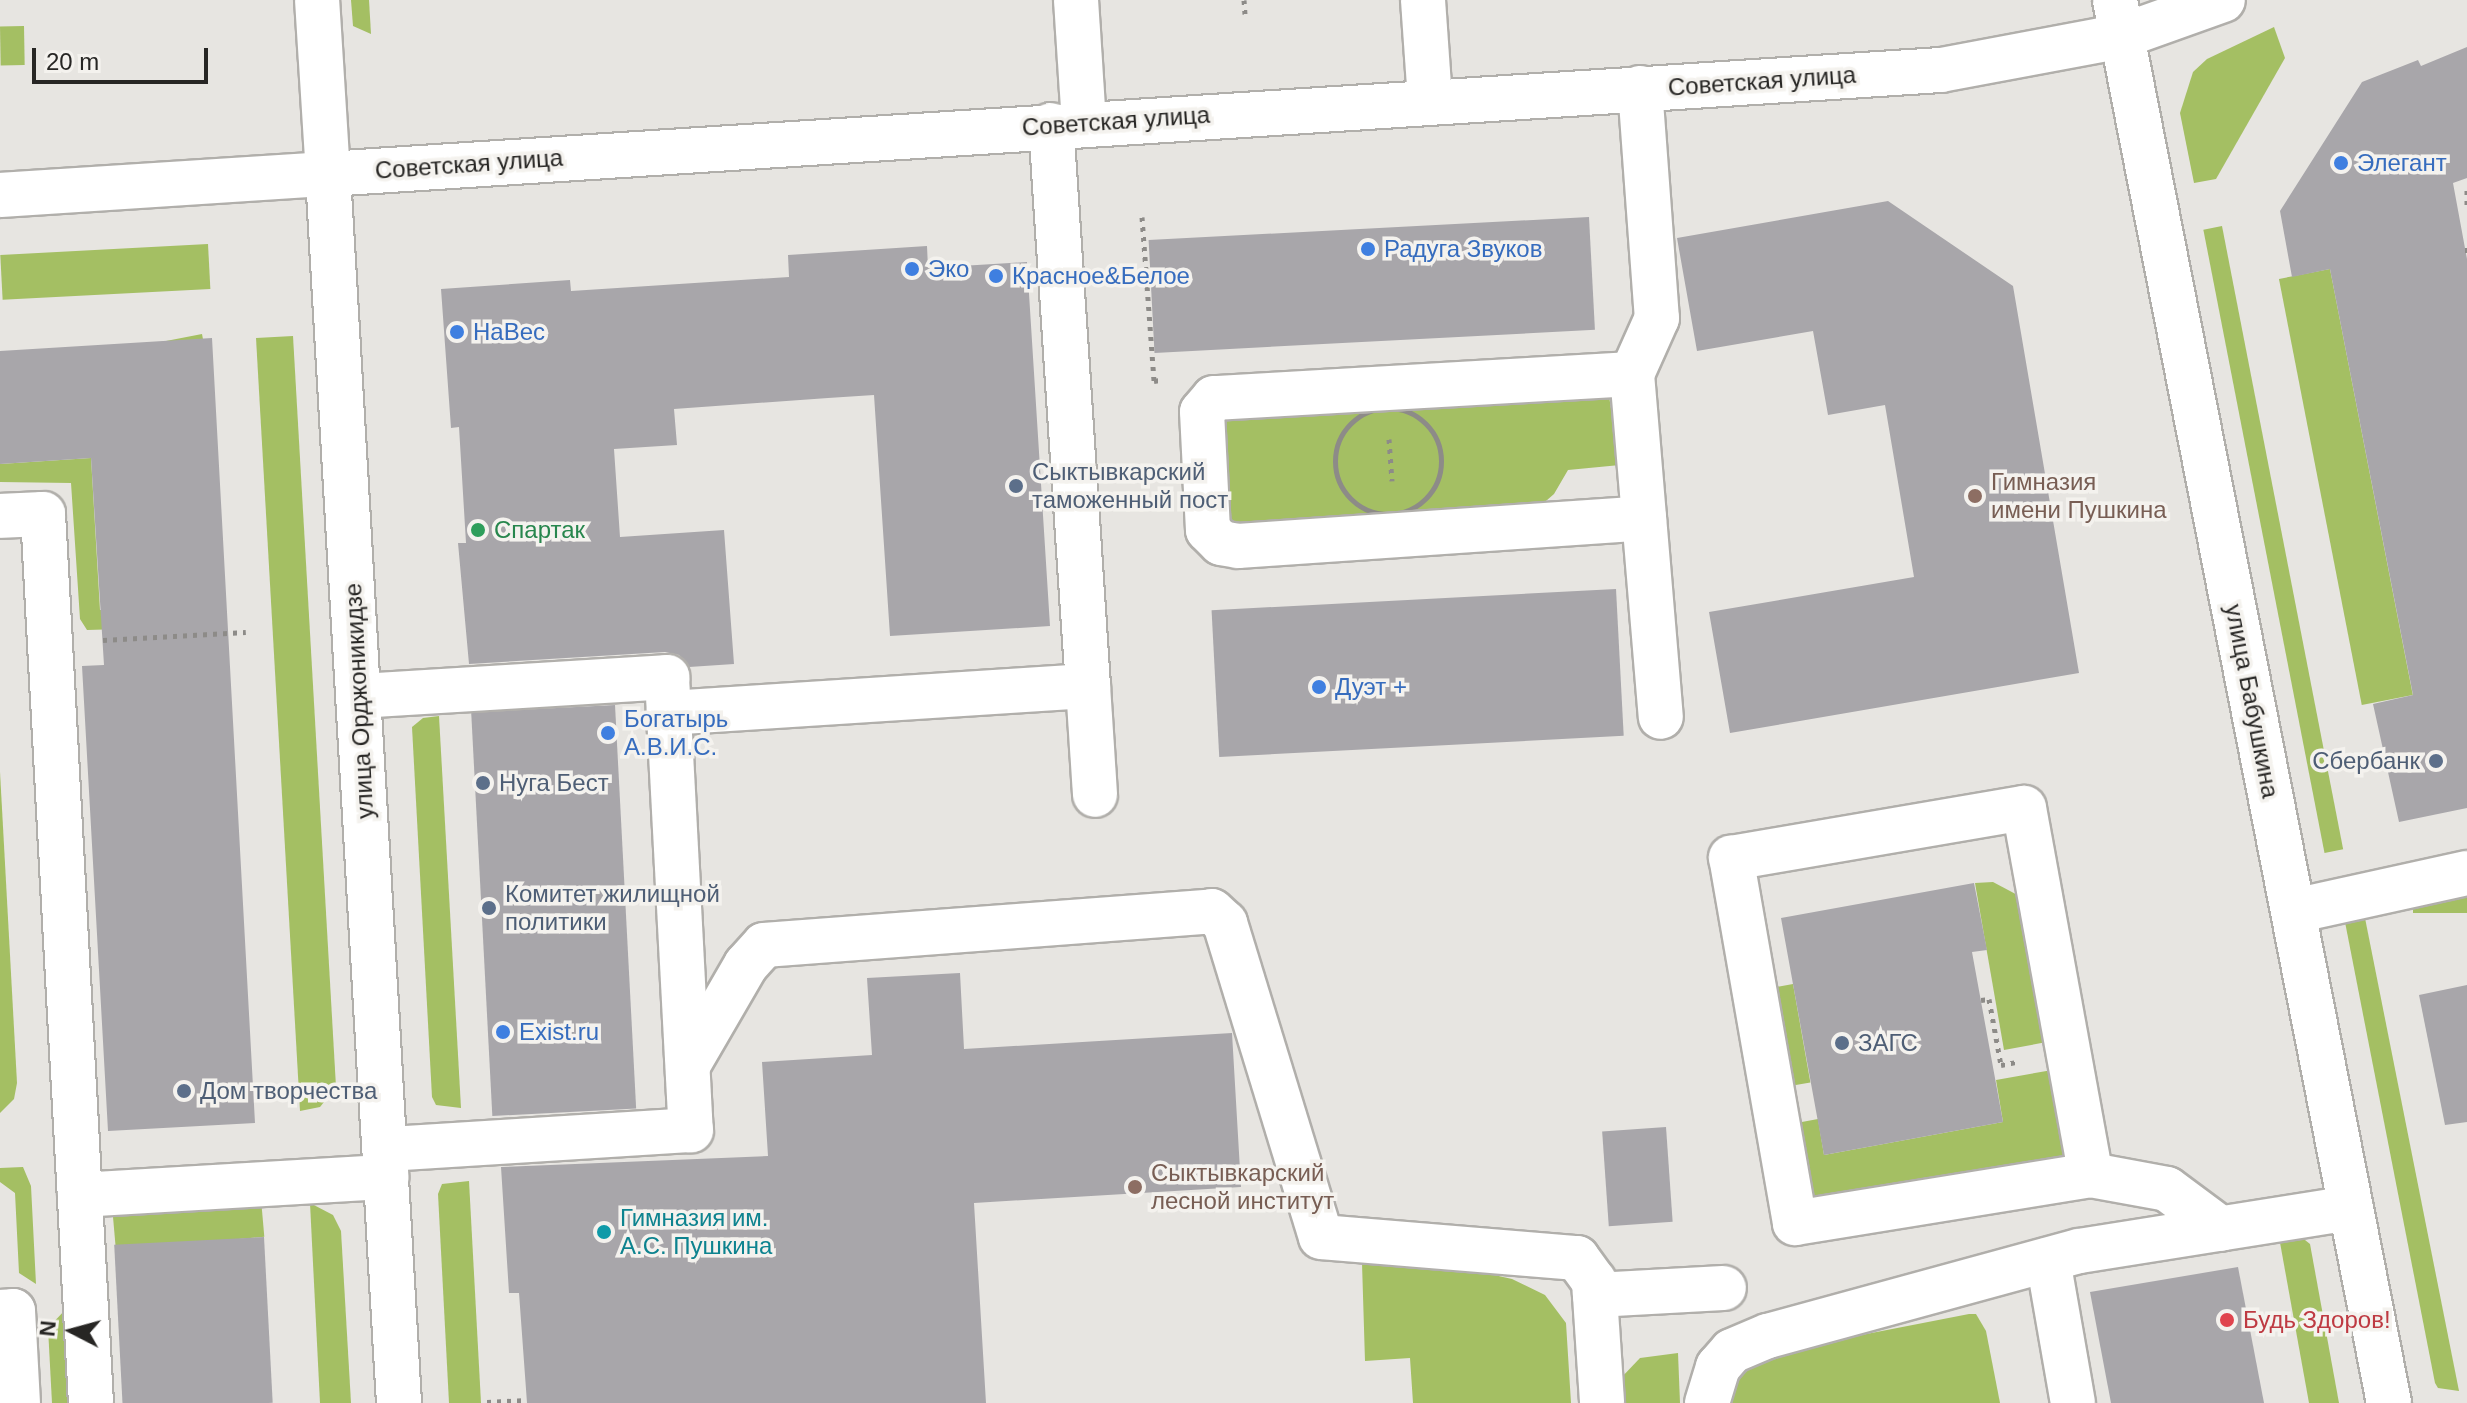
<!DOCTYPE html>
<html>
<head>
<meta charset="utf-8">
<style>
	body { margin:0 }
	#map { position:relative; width:2467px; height:1403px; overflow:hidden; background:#e7e5e1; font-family:Helvetica,sans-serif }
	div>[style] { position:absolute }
	.green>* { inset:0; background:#a4bf63; transform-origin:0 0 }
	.building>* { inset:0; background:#a8a6aa; transform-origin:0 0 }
	.path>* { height:5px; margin-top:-2.5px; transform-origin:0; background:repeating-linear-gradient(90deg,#8d8b88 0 4px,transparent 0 10px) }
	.path>.ring { margin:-2.5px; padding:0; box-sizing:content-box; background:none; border:5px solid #8d8b88; border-radius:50% }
	.roads { filter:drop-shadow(2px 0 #b1afab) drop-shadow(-2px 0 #b1afab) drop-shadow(0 2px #b1afab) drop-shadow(0 -2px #b1afab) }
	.minor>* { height:44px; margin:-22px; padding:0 22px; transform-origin:22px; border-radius:22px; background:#fff }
	.major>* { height:44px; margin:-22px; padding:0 22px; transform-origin:22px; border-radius:22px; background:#fff }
	.dots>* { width:22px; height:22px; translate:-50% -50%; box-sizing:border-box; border:4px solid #f4f2ee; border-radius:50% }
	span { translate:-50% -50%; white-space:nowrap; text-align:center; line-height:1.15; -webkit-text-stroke:7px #f4f2ee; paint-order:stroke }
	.street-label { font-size:24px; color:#272624 }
	.shop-label { font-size:24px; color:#366cbe }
	.left { translate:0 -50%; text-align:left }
	.service-label { font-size:24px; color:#4e5e75 }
	.right { translate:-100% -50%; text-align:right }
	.education-label { font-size:24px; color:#785e54 }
	.leisure-label { font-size:24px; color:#27864d }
	.culture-label { font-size:24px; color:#0d838f }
	.health-label { font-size:24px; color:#be3a42 }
	.north { position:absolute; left:32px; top:1291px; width:80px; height:80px; -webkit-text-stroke:6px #f4f2ee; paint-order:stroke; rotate:276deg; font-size:22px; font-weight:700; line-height:32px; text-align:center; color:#272624 }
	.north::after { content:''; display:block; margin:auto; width:28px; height:36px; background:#272624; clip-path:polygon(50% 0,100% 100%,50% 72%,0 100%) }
	.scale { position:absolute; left:32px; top:48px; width:176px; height:36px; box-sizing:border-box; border:4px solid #272624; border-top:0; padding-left:10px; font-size:24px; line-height:28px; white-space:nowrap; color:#272624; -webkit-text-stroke:6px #f4f2ee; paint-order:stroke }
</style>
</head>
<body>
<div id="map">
	<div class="green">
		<div style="clip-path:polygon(351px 0,369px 0,371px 34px,353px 26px)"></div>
		<div style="left:24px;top:26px;width:39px;height:24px;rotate:89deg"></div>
		<div style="clip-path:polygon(2274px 27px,2285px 58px,2216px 179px,2194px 183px,2180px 113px,2193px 72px,2207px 59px)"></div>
		<div style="left:2222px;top:226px;width:635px;height:19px;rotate:79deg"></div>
		<div style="left:208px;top:244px;width:45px;height:208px;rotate:87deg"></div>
		<div style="left:2330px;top:269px;width:434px;height:52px;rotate:79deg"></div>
		<div style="left:202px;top:334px;width:5px;height:202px;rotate:79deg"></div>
		<div style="clip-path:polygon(293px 336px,336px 1087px,320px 1107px,300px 1111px,256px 338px)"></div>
		<div style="clip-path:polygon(1609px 396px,1620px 465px,1568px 470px,1554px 494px,1531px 514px,1225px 530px,1215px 414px)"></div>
		<div style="clip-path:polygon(91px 458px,100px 610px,209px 604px,191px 627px,87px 630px,80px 619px,71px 483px,0 482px,0 464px)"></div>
		<div style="clip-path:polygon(439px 716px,461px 1108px,436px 1105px,432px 1097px,412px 727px,423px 718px)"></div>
		<div style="clip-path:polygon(0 772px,17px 1083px,14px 1099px,0 1113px)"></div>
		<div style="clip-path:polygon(1993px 882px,2025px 899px,2052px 1041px,2004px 1050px,1975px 883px)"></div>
		<div style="left:2467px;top:886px;width:27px;height:54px;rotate:90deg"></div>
		<div style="clip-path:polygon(2363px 908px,2459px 1391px,2438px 1388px,2435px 1383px,2345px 922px)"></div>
		<div style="left:1793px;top:984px;width:100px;height:31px;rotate:80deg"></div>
		<div style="clip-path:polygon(2058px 1069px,2073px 1148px,2064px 1162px,1818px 1205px,1804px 1195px,1791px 1124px,1818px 1119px,1824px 1155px,2003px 1122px,1996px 1080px)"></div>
		<div style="clip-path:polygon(23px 1167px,31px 1186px,36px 1284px,19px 1273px,15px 1193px,0 1182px,0 1168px)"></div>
		<div style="clip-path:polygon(469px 1181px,481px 1403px,449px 1403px,438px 1194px,442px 1184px)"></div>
		<div style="left:261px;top:1199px;width:38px;height:149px;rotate:85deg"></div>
		<div style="clip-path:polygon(310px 1203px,333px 1215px,341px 1231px,351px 1403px,320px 1403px)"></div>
		<div style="clip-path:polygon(2300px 1236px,2310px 1244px,2339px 1403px,2309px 1403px,2279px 1237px)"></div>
		<div style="clip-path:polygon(1362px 1263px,1463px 1268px,1512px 1279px,1545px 1295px,1566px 1323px,1571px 1403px,1413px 1403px,1410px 1358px,1365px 1361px)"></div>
		<div style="clip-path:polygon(66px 1309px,73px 1403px,52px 1403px,48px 1328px)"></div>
		<div style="clip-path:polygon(1969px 1314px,1976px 1314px,1986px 1331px,2000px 1403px,1732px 1403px,1737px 1371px,1759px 1355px)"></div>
		<div style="clip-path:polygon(1678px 1353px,1680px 1403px,1621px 1403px,1620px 1379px,1640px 1358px)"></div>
	</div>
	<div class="building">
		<div style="clip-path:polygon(2467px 47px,2467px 178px,2453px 183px,2467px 259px,2467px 808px,2399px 822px,2373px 704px,2413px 695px,2330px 269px,2292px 277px,2280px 211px,2362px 82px,2418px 60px,2421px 66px)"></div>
		<div style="clip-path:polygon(1888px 201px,2013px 286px,2079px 673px,1730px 733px,1709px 612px,1914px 577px,1885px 405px,1828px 415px,1813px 331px,1697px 351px,1677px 238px)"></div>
		<div style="left:1589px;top:217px;width:113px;height:441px;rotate:87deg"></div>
		<div style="clip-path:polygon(927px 246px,928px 268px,1027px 262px,1050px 626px,890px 636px,874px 395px,828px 398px,674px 409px,677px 445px,614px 449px,620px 537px,724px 530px,734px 664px,689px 667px,679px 655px,665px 652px,469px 664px,458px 543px,466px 543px,459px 427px,451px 428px,441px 289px,570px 280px,571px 291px,789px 277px,788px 255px)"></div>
		<div style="clip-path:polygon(212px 338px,255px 1123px,108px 1131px,82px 666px,104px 665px,91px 458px,0 464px,0 351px)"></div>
		<div style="left:1616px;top:589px;width:147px;height:405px;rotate:87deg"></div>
		<div style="left:615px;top:705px;width:404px;height:144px;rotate:87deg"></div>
		<div style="clip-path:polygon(1974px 883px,1987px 950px,1972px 952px,2003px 1122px,1824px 1155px,1781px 918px)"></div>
		<div style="clip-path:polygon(960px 973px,964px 1049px,1232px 1033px,1241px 1187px,974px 1203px,986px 1403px,527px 1403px,519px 1293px,509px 1293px,501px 1167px,768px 1156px,762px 1062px,872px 1055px,867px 978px)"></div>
		<div style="clip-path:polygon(2467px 985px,2467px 1122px,2445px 1125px,2419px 995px)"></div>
		<div style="left:1666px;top:1127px;width:95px;height:64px;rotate:86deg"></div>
		<div style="left:264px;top:1237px;width:166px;height:150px;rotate:87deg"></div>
		<div style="clip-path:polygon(2238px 1267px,2264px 1403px,2111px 1403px,2090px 1292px)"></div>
	</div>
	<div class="path">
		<div style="left:1244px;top:0;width:14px;rotate:86deg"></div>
		<div style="left:2467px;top:190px;width:15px;rotate:90deg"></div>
		<div style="left:1142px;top:217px;width:164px;rotate:85.8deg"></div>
		<div style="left:1154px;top:381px;width:6px;rotate:-9deg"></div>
		<div style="left:2465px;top:250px;width:2px"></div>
		<div class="ring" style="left:1335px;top:408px;width:101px;height:101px"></div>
		<div style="left:1389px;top:439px;width:42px;rotate:85.9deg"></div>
		<div style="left:103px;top:640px;width:143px;rotate:-3.2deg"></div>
		<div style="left:1981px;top:1000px;width:8px;rotate:-7deg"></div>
		<div style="left:1989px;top:999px;width:67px;rotate:79.7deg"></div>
		<div style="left:2001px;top:1065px;width:15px;rotate:-11deg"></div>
		<div style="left:487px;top:1402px;width:40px;rotate:-2.9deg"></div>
	</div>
	<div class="roads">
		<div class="minor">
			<div style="left:1076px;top:0;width:123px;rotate:86.3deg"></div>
			<div style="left:1423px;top:0;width:100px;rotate:86deg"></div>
			<div style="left:2115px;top:0;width:1430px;rotate:78.95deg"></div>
			<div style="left:1640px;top:88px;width:231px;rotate:85.8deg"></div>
			<div style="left:1657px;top:318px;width:61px;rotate:114.1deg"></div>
			<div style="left:1632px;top:374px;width:344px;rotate:85.2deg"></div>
			<div style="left:0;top:195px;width:329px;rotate:-3.7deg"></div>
			<div style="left:328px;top:174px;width:174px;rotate:-93.6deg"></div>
			<div style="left:1632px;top:374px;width:419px;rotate:176.7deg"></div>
			<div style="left:1214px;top:398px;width:18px;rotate:131deg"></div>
			<div style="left:1202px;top:412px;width:118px;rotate:87.1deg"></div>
			<div style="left:1208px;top:530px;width:18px;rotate:45deg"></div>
			<div style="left:1221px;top:543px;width:17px;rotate:10deg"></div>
			<div style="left:1238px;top:546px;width:407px;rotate:-3.9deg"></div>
			<div style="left:0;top:516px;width:43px;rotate:-2.7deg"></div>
			<div style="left:43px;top:514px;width:890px;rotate:86.91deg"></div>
			<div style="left:1088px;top:686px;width:109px;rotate:86.3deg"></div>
			<div style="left:359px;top:696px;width:309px;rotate:-3.5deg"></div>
			<div style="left:667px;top:677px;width:454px;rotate:87deg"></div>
			<div style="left:691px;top:1130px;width:307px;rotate:176.4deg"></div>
			<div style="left:669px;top:713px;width:420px;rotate:-3.7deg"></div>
			<div style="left:1088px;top:686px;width:562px;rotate:-93.77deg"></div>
			<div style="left:2024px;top:808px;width:373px;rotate:79.7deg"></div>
			<div style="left:2091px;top:1175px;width:300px;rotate:170.8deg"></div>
			<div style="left:1795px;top:1223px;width:371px;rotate:-99.9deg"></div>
			<div style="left:1731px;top:858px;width:297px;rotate:-9.7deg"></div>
			<div style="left:2294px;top:911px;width:177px;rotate:-12.4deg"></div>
			<div style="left:688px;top:1065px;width:116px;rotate:-59.9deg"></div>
			<div style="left:746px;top:965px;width:27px;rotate:-48deg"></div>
			<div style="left:764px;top:945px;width:449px;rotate:-4.3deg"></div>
			<div style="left:1212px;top:911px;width:18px;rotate:43deg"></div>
			<div style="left:1225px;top:923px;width:328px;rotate:73deg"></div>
			<div style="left:1321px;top:1237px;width:257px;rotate:4.7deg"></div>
			<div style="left:1577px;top:1258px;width:29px;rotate:54deg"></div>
			<div style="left:1594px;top:1281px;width:122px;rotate:86.2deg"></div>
			<div style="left:2091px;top:1175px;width:77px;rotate:10.4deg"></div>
			<div style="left:2167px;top:1189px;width:67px;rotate:36.5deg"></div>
			<div style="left:80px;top:1195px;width:307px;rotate:-3.4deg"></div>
			<div style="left:2048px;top:1260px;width:145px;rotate:80.1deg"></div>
			<div style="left:1595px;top:1295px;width:129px;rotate:-3.1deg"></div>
			<div style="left:0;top:1312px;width:13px;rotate:-4deg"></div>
			<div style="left:13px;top:1311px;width:92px;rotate:86.9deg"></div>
			<div style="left:1707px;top:1403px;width:38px;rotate:-73deg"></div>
			<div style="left:1718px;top:1367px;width:21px;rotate:-49deg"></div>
			<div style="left:1732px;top:1351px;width:39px;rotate:-23deg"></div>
			<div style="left:1768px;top:1336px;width:322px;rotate:-15.3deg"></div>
			<div style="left:2079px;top:1251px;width:275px;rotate:-9deg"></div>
		</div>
		<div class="major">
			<div style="left:399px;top:1403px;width:1231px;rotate:-93.31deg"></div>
			<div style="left:328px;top:174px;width:1616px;rotate:-3.69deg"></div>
			<div style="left:1941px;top:70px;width:184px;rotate:-10.6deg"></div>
			<div style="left:2122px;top:36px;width:107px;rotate:-19.6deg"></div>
		</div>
	</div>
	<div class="dots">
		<div style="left:2341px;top:163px;background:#3f7fe0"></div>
		<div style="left:1368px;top:249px;background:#3f7fe0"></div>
		<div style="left:912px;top:269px;background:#3f7fe0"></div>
		<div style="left:996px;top:276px;background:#3f7fe0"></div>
		<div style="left:457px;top:332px;background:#3f7fe0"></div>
		<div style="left:1016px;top:486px;background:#5c6f8a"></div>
		<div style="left:1975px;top:496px;background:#8d6e63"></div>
		<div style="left:478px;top:530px;background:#2e9e5b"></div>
		<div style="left:1319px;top:687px;background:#3f7fe0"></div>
		<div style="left:608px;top:733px;background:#3f7fe0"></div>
		<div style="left:2436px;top:761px;background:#5c6f8a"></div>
		<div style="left:483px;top:783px;background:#5c6f8a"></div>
		<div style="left:489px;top:908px;background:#5c6f8a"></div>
		<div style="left:503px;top:1032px;background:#3f7fe0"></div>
		<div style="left:1842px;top:1043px;background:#5c6f8a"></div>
		<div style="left:184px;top:1091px;background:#5c6f8a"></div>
		<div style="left:1135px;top:1187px;background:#8d6e63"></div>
		<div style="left:604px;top:1232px;background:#0f9aa8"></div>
		<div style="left:2227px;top:1320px;background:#e0444e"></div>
	</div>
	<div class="street-label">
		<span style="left:1762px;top:81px;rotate:-4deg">Советская улица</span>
		<span style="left:1116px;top:121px;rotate:-4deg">Советская улица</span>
		<span style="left:469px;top:164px;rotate:-4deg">Советская улица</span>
		<span style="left:359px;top:701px;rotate:-93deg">улица Орджоникидзе</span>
		<span style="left:2252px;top:701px;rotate:79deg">улица Бабушкина</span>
	</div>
	<div class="shop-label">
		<span class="left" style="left:2357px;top:163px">Элегант</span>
		<span class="left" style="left:1384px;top:249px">Радуга Звуков</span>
		<span class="left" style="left:928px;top:269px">Эко</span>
		<span class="left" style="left:1012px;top:276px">Красное&amp;Белое</span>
		<span class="left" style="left:473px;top:332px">НаВес</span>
		<span class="left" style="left:1335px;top:687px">Дуэт +</span>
		<span class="left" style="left:624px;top:733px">Богатырь<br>А.В.И.С.</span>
		<span class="left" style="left:519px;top:1032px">Exist.ru</span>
	</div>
	<div class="service-label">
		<span class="left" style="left:1032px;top:486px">Сыктывкарский<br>таможенный пост</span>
		<span class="right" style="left:2420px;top:761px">Сбербанк</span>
		<span class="left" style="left:499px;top:783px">Нуга Бест</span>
		<span class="left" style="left:505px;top:908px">Комитет жилищной<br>политики</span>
		<span class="left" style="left:1858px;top:1043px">ЗАГС</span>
		<span class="left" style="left:200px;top:1091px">Дом творчества</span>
	</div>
	<div class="education-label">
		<span class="left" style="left:1991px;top:496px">Гимназия<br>имени Пушкина</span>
		<span class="left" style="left:1151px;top:1187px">Сыктывкарский<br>лесной институт</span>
	</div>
	<div class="leisure-label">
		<span class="left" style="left:494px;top:530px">Спартак</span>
	</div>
	<div class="culture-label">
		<span class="left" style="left:620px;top:1232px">Гимназия им.<br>А.С. Пушкина</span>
	</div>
	<div class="health-label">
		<span class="left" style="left:2243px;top:1320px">Будь Здоров!</span>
	</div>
	<div class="north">N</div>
	<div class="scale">20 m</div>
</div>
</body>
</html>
